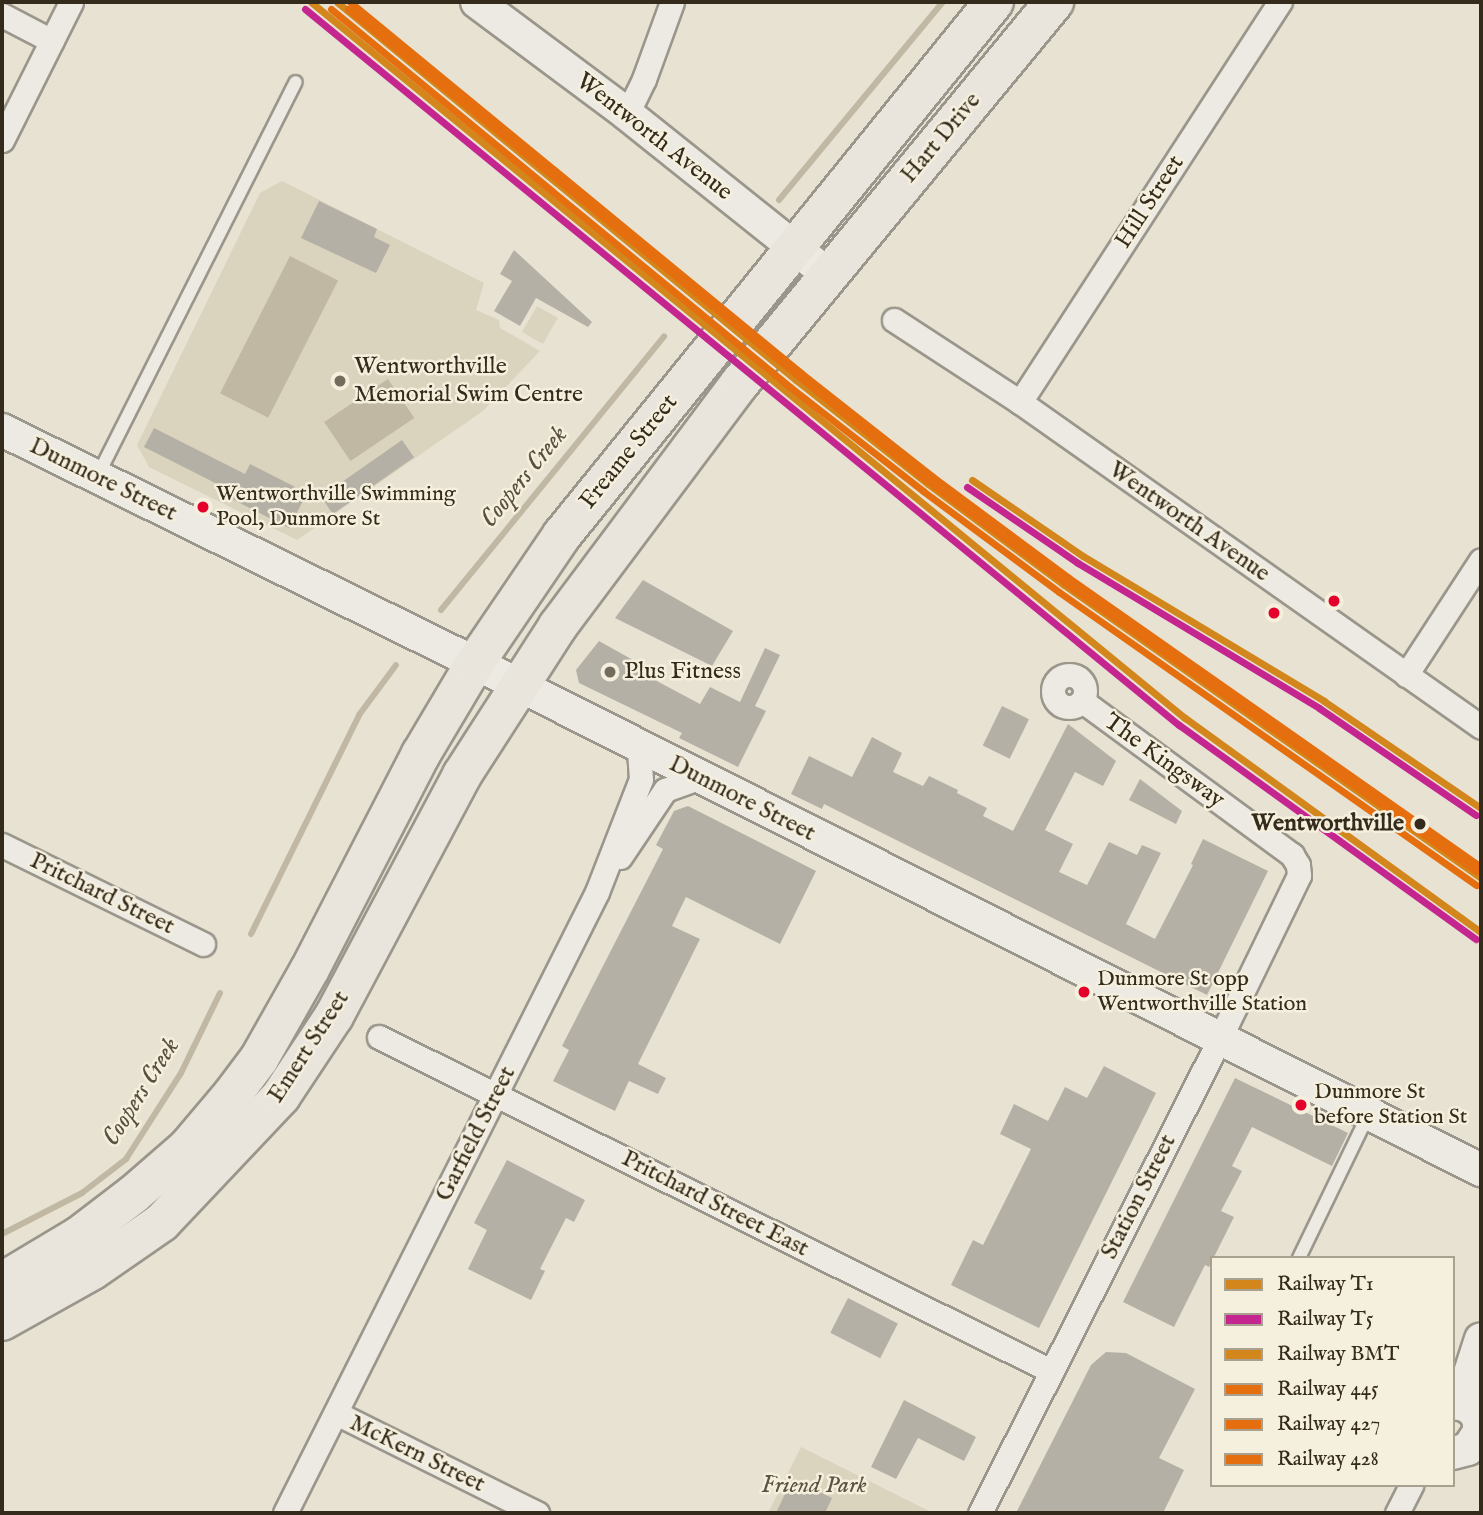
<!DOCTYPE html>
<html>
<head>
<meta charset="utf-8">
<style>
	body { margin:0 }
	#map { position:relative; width:1483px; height:1515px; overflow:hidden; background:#e7e2d2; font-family:"IM FELL English",serif }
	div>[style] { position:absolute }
	.green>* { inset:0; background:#dad3be; transform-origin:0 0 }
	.water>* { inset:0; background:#c0b8a3; transform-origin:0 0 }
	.stream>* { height:6px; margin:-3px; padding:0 3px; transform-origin:3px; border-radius:3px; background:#c0b8a3 }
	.building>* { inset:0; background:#b5b0a5; transform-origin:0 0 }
	.roads { filter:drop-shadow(2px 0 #9a968b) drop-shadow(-2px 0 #9a968b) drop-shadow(0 2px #9a968b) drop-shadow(0 -2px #9a968b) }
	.lane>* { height:12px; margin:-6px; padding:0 6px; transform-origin:6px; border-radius:6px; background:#eceae2 }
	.street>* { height:23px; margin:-11.5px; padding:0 11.5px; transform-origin:11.5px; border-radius:11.5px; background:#eceae2 }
	.street>.ring { margin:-11.5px; padding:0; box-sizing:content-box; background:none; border:23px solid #eceae2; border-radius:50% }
	.secondary>* { height:32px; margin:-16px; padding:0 16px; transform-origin:16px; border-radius:16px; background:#eceae2 }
	.highway>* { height:38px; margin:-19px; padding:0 19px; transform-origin:19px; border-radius:19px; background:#e9e5dd }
	.rail-1>* { height:7px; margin:-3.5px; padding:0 3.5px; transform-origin:3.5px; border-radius:3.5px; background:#d2861c }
	.rail-2>* { height:7px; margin:-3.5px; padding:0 3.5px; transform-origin:3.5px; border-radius:3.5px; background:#c4258f }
	.rail-3>* { height:7px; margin:-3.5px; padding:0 3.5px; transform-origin:3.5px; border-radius:3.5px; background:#d2861c }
	.rail-4>* { height:7px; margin:-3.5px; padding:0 3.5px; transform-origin:3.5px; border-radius:3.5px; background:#e56e0f }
	.rail-5>* { height:7px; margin:-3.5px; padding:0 3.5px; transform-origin:3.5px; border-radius:3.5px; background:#e56e0f }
	.rail-6>* { height:7px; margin:-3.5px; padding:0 3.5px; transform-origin:3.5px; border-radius:3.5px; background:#e56e0f }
	.dots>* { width:19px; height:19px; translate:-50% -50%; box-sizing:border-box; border:4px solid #f5efdd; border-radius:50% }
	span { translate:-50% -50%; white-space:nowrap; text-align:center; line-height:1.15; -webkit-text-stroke:5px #f5efdd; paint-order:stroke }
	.bus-label { font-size:22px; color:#352b1d }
	.left { translate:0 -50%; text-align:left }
	.street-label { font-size:24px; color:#352b1d }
	.poi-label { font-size:24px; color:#352b1d }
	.stop-label { font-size:24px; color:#352b1d; font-weight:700 }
	.right { translate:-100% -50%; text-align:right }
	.park-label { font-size:24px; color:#5c5241; font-style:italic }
	.water-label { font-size:26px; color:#5a503f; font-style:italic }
	.frame { position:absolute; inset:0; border:4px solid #352b1d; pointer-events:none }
	.legend { position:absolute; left:1210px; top:1256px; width:245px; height:231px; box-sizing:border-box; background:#f5efdd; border:2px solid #a8a190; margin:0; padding:9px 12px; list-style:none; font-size:21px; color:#352b1d }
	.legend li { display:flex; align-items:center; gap:14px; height:35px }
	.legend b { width:35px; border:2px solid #a8a190 }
</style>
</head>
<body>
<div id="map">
	<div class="green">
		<div style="clip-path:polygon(282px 181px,484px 283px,476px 310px,499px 320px,500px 328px,540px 351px,483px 411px,297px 540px,149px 467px,137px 445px,260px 193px)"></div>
		<div style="left:537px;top:306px;width:24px;height:30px;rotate:30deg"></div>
		<div style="clip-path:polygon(801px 1447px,933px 1513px,768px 1513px)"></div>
	</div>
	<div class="water">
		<div style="left:290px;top:256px;width:54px;height:154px;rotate:27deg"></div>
		<div style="left:388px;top:379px;width:47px;height:77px;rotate:56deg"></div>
	</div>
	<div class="stream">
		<div style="left:779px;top:200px;width:257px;rotate:-50.4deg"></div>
		<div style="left:441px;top:610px;width:353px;rotate:-50.8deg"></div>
		<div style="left:251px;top:934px;width:244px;rotate:-63.7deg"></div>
		<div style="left:359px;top:715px;width:62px;rotate:-53.5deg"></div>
		<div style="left:2px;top:1234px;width:90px;rotate:-27.1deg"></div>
		<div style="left:82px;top:1193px;width:56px;rotate:-37.7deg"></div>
		<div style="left:126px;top:1159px;width:102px;rotate:-57.4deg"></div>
		<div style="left:181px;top:1073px;width:89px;rotate:-64deg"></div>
	</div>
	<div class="building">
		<div style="clip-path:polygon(319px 201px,377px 229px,374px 237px,390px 245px,376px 273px,301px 238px)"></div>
		<div style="clip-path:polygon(514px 250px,592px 322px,588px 327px,536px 298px,520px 326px,494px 311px,512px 281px,500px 274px)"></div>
		<div style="clip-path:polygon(154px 428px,245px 474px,250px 464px,307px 493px,289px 528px,232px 499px,235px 493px,144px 447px)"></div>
		<div style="left:402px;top:440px;width:21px;height:99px;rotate:55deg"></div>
		<div style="clip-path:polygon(643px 580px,733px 631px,712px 666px,615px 618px)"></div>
		<div style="clip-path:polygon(599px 641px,658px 674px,653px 679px,700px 704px,710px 687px,740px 702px,765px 648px,780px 655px,755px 706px,766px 711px,738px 767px,679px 738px,682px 733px,579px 683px,576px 670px)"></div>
		<div style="left:1002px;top:706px;width:30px;height:44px;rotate:26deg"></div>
		<div style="clip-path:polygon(1068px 724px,1116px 761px,1103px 786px,1075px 772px,1045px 830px,1073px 844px,1059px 872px,1087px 885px,1109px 842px,1137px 855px,1142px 845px,1161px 853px,1126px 924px,1155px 939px,1193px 865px,1191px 864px,1203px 839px,1268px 871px,1207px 995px,824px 804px,822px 809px,791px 794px,809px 756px,852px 777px,872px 737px,902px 753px,893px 772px,923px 786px,929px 776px,958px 790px,957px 793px,987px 808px,983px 816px,1013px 831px)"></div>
		<div style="clip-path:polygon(1140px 779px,1182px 811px,1176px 824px,1129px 800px)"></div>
		<div style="clip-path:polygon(688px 806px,816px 871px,780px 944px,686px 897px,672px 926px,700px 939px,638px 1064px,666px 1078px,658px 1094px,629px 1081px,615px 1111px,553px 1081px,569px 1050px,562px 1046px,663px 849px,656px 845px,674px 811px)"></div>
		<div style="clip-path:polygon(1104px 1066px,1156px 1093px,1039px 1328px,951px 1285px,973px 1240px,983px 1245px,1031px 1149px,1000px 1134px,1014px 1104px,1048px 1121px,1065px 1087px,1087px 1098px)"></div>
		<div style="clip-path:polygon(1235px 1078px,1348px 1133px,1332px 1166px,1252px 1127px,1232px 1166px,1242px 1171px,1221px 1211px,1234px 1217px,1209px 1267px,1205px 1265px,1174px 1327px,1123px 1302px)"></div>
		<div style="clip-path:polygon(507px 1160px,585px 1200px,574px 1222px,566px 1218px,540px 1269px,545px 1271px,531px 1300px,468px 1269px,487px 1230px,474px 1223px)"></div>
		<div style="left:848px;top:1298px;width:56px;height:39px;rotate:27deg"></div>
		<div style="clip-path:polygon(1106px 1352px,1126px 1353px,1195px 1389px,1159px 1458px,1184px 1470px,1163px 1513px,1016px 1513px,1091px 1365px)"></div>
		<div style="clip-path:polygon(904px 1400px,976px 1437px,964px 1461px,918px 1438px,896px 1479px,871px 1467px)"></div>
		<div style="clip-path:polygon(792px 1479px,832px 1498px,825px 1513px,776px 1513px)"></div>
	</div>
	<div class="roads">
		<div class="lane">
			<div style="left:97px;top:477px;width:442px;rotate:-63.3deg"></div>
			<div style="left:1299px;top:1258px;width:161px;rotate:-64.2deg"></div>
		</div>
		<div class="street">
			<div style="left:2px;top:15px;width:56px;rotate:27.5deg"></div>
			<div style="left:627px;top:114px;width:39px;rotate:-64deg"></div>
			<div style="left:644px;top:79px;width:82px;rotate:-70deg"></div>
			<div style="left:2px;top:140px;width:154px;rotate:-63.4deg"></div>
			<div style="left:894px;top:320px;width:150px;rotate:33.1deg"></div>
			<div style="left:1020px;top:402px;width:564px;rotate:35.18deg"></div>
			<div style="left:1020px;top:402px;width:477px;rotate:-57deg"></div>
			<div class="ring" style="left:1053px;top:675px;width:9px;height:9px"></div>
			<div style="left:1406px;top:675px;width:137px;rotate:-56.9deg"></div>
			<div style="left:2px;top:845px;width:224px;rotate:26.2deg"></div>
			<div style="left:620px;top:857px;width:81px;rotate:-56.1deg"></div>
			<div style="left:665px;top:790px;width:37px;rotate:-20deg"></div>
			<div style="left:379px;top:1037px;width:750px;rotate:26.43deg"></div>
			<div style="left:336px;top:1413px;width:225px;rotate:26.5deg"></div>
			<div style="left:285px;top:1513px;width:695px;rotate:-63.32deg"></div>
			<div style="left:597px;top:892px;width:121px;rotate:-68.7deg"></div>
			<div style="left:641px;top:779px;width:32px;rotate:-94deg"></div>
			<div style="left:980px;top:1513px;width:532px;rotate:-63.19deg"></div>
			<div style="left:1220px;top:1038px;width:181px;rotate:-64.1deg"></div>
			<div style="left:1299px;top:875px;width:10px;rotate:-96deg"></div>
			<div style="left:1298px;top:865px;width:12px;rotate:-121deg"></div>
			<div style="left:1292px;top:855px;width:260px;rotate:-143.7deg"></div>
			<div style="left:1397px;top:1513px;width:31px;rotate:-63deg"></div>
		</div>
		<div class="secondary">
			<div style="left:477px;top:2px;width:187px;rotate:36.7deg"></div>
			<div style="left:627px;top:114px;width:258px;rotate:38.6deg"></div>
			<div style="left:2px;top:430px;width:527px;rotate:26.22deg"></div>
			<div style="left:475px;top:663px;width:1127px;rotate:26.75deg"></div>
			<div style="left:1453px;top:1403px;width:12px;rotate:9deg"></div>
			<div style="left:1465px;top:1405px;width:11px;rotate:34deg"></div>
			<div style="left:1474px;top:1411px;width:11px;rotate:63deg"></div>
			<div style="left:1479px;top:1421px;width:11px;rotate:90deg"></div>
			<div style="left:1479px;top:1432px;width:20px;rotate:123deg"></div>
			<div style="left:1468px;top:1449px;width:16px;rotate:165deg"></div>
			<div style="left:1460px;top:1404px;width:68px;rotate:-72.1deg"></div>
		</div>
		<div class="highway">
			<div style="left:2px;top:1282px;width:90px;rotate:-30.9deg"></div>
			<div style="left:79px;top:1236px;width:69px;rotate:-37.4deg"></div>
			<div style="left:134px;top:1194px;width:72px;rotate:-41deg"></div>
			<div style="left:188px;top:1147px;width:68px;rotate:-49.8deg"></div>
			<div style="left:232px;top:1095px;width:45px;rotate:-53.1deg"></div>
			<div style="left:259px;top:1059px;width:103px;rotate:-60.5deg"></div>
			<div style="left:310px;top:969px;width:242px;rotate:-62.7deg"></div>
			<div style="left:421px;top:754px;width:106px;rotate:-59.3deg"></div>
			<div style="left:475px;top:663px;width:155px;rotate:-55.8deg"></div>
			<div style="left:562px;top:535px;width:686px;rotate:-50.98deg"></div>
			<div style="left:2px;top:1321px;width:104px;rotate:-29.3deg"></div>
			<div style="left:93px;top:1270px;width:84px;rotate:-34.8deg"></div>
			<div style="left:162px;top:1222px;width:173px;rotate:-46.6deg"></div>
			<div style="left:281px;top:1096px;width:96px;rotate:-56.5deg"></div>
			<div style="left:334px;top:1016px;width:273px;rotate:-62deg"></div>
			<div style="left:462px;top:775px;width:177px;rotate:-57.2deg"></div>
			<div style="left:558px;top:626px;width:304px;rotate:-53.2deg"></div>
			<div style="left:740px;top:383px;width:494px;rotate:-50.5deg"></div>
		</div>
	</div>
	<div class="rail-1">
		<div style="left:311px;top:2px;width:1130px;rotate:39.33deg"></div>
		<div style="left:1185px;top:718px;width:365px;rotate:35.9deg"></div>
		<div style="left:972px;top:480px;width:135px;rotate:34.4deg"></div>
		<div style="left:1083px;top:556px;width:281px;rotate:31deg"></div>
		<div style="left:1324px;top:701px;width:190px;rotate:34.3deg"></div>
	</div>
	<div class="rail-2">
		<div style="left:305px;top:9px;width:1130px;rotate:39.33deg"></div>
		<div style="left:1179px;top:725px;width:366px;rotate:35.8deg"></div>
		<div style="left:967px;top:487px;width:135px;rotate:34.4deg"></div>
		<div style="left:1078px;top:563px;width:281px;rotate:31deg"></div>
		<div style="left:1319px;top:708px;width:190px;rotate:34.3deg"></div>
	</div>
	<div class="rail-3">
		<div style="left:337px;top:2px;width:595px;rotate:39.47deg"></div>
		<div style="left:796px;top:380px;width:168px;rotate:38.2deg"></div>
		<div style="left:928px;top:484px;width:169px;rotate:36.6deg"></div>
		<div style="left:1064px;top:585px;width:510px;rotate:35.09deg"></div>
	</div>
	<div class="rail-4">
		<div style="left:331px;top:9px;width:595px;rotate:39.47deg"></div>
		<div style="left:790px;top:387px;width:169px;rotate:38deg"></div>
		<div style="left:923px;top:491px;width:169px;rotate:36.6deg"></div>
		<div style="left:1059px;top:592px;width:510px;rotate:35.09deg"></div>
	</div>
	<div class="rail-5">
		<div style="left:350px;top:2px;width:584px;rotate:39.44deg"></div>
		<div style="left:801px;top:373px;width:168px;rotate:38.2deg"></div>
		<div style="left:933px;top:477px;width:169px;rotate:36.6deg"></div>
		<div style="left:1069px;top:578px;width:503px;rotate:35.05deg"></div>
	</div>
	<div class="rail-6">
		<div style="left:348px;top:9px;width:746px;rotate:39.18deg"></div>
		<div style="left:926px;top:480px;width:173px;rotate:36.5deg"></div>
		<div style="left:1065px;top:583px;width:502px;rotate:35.02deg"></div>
	</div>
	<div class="dots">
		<div style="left:340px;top:381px;background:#736b5c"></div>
		<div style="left:203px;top:507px;background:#e4002b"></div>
		<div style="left:1334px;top:601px;background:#e4002b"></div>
		<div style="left:1274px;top:613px;background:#e4002b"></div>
		<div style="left:610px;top:672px;background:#736b5c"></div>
		<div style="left:1420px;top:824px;background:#352b1d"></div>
		<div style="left:1084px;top:992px;background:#e4002b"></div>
		<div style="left:1301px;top:1105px;background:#e4002b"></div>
	</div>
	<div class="bus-label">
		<span class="left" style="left:216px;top:507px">Wentworthville Swimming<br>Pool, Dunmore St</span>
		<span class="left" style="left:1097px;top:992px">Dunmore St opp<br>Wentworthville Station</span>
		<span class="left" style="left:1314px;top:1105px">Dunmore St<br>before Station St</span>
	</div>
	<div class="street-label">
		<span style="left:654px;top:137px;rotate:38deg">Wentworth Avenue</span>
		<span style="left:941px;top:138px;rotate:-50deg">Hart Drive</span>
		<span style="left:1150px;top:202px;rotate:-57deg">Hill Street</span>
		<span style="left:629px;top:452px;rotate:-51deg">Freame Street</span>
		<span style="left:103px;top:480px;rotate:26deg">Dunmore Street</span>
		<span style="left:1189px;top:522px;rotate:35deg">Wentworth Avenue</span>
		<span style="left:1164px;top:761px;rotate:36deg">The Kingsway</span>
		<span style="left:742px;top:799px;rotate:27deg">Dunmore Street</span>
		<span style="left:102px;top:894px;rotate:26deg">Pritchard Street</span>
		<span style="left:309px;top:1047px;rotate:-57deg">Emert Street</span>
		<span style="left:476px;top:1134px;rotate:-63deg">Garfield Street</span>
		<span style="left:1139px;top:1197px;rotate:-63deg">Station Street</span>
		<span style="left:715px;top:1204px;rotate:27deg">Pritchard Street East</span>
		<span style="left:417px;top:1454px;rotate:26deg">McKern Street</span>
	</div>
	<div class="poi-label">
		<span class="left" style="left:354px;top:381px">Wentworthville<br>Memorial Swim Centre</span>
		<span class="left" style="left:624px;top:672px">Plus Fitness</span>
	</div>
	<div class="stop-label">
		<span class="right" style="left:1404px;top:824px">Wentworthville</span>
	</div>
	<div class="park-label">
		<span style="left:814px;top:1486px">Friend Park</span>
	</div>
	<div class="water-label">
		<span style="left:524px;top:477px;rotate:-51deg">Coopers Creek</span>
		<span style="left:141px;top:1092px;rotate:-58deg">Coopers Creek</span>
	</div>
	<div class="frame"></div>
	<ul class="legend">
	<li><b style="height:9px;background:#d2861c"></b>Railway T1</li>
	<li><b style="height:9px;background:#c4258f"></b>Railway T5</li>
	<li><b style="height:9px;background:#d2861c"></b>Railway BMT</li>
	<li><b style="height:9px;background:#e56e0f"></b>Railway 445</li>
	<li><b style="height:9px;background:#e56e0f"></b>Railway 427</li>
	<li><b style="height:9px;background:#e56e0f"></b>Railway 428</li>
	</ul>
</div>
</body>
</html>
